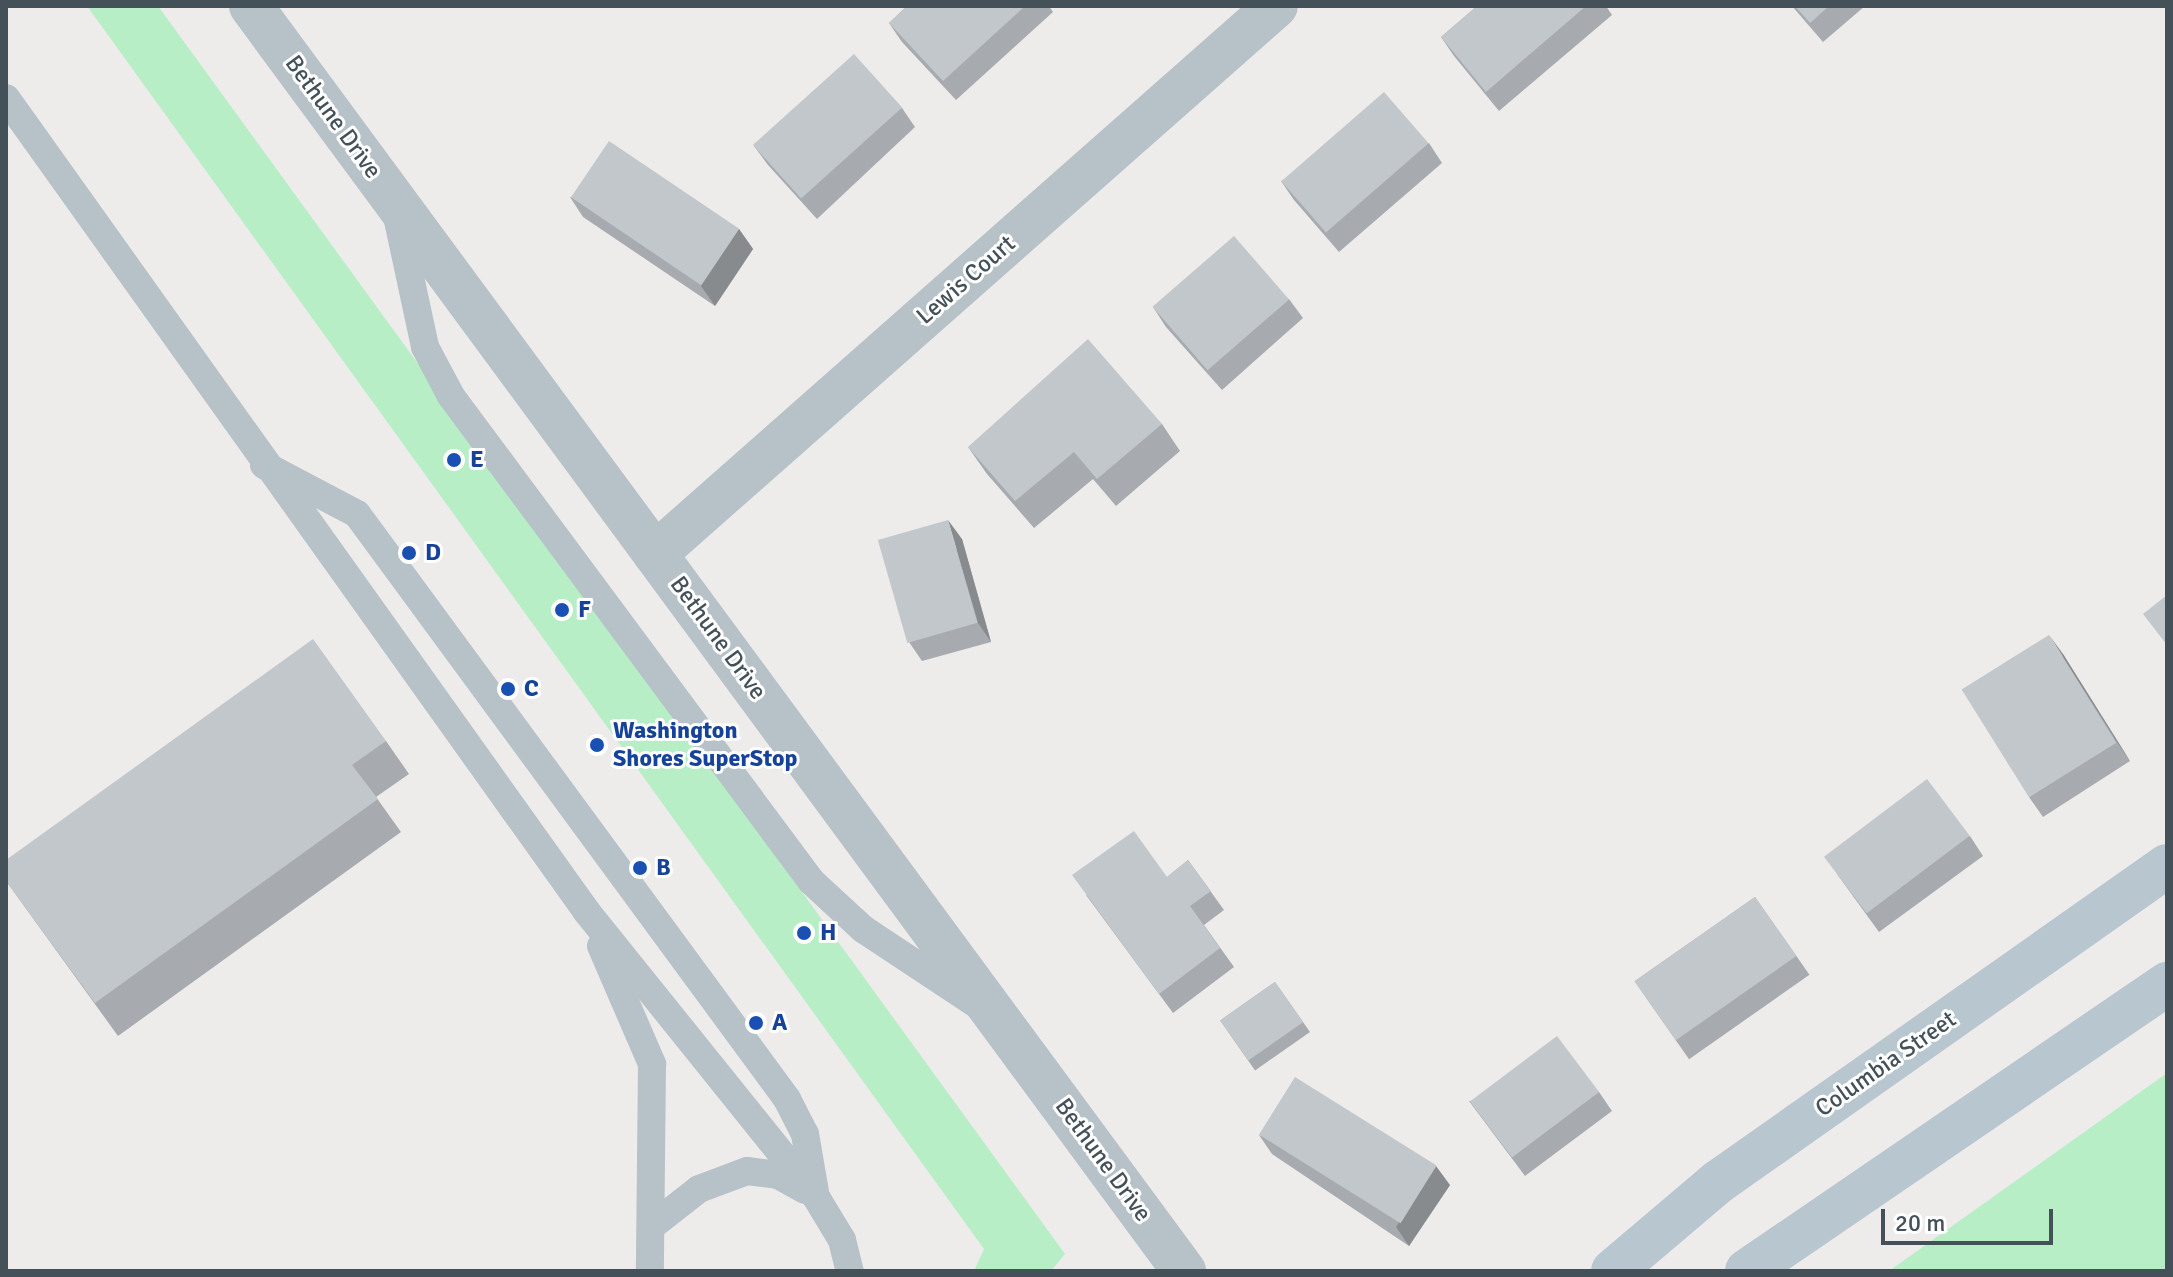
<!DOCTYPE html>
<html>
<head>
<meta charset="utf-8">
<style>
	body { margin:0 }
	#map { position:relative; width:2173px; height:1277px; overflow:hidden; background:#eeebeb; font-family:Signika,sans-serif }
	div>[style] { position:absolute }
	.green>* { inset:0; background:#b7eec6 }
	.lane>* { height:28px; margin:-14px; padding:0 14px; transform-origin:14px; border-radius:14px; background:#b6c2c8 }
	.street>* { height:44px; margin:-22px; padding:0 22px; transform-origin:22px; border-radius:22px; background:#b6c2c8 }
	.secondary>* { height:44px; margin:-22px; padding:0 22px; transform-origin:22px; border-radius:22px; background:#b8c6d0 }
	.wall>* { inset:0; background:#a7abaf; transform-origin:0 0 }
	.shaded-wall>* { inset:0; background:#888b8e }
	.building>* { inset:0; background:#c2c7cb; transform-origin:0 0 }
	.dots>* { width:22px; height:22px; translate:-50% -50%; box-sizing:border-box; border:4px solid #fff; border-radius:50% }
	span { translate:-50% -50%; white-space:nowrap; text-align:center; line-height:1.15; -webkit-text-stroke:6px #fff; paint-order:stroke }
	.street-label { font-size:24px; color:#445158 }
	.transit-label { font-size:24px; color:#164399; font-weight:700 }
	.left { translate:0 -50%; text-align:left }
	.frame { position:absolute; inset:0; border:8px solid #445158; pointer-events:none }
	.scale { position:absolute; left:1881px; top:1209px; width:172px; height:36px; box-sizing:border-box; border:4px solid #445158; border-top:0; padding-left:10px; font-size:24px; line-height:28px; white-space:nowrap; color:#445158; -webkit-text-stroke:6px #fff; paint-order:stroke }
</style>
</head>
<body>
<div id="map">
	<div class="green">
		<div style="clip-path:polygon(87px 6px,158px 6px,1065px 1254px,1051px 1271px,974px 1271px,984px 1249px)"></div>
		<div style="clip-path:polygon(2167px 1073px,2167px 1271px,1889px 1271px)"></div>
	</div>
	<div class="lane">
		<div style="left:6px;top:98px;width:1000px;rotate:54.48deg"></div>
		<div style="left:587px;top:912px;width:366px;rotate:51.2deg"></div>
		<div style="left:816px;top:1197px;width:50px;rotate:58.8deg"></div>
		<div style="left:842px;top:1240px;width:32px;rotate:76deg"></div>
		<div style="left:397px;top:216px;width:134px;rotate:77.9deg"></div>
		<div style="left:425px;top:347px;width:55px;rotate:62deg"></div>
		<div style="left:451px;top:396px;width:604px;rotate:53.41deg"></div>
		<div style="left:811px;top:881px;width:71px;rotate:42.7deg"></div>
		<div style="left:863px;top:929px;width:134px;rotate:33.5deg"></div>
		<div style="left:264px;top:465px;width:105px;rotate:27.8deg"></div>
		<div style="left:357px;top:514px;width:726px;rotate:53.68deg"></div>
		<div style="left:787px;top:1099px;width:39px;rotate:63deg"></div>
		<div style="left:805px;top:1134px;width:59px;rotate:80.2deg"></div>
		<div style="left:601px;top:946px;width:129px;rotate:66.6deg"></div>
		<div style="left:652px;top:1064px;width:207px;rotate:90.6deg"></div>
		<div style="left:653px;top:1225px;width:58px;rotate:-38deg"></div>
		<div style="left:699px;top:1189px;width:51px;rotate:-20.6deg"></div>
		<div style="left:747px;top:1171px;width:31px;rotate:7deg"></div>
		<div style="left:778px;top:1175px;width:31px;rotate:29deg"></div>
	</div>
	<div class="street">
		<div style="left:251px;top:6px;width:1572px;rotate:53.59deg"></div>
		<div style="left:655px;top:554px;width:828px;rotate:-41.43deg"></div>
	</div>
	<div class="secondary">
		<div style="left:1613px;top:1271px;width:138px;rotate:-40.3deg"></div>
		<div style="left:1718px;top:1182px;width:549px;rotate:-35.14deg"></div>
		<div style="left:1747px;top:1271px;width:509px;rotate:-34.35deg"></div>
	</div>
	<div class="wall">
		<div style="clip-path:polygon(907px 6px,1049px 6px,1053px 12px,956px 100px,902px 42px,889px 23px)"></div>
		<div style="clip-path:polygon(1477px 6px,1606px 6px,1612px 15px,1499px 111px,1454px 56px,1441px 37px)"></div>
		<div style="clip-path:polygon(1792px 6px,1865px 6px,1823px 42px)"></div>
		<div style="clip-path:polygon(902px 108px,915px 127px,817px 219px,768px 165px,754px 146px)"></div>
		<div style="clip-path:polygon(1429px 143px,1442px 163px,1339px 252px,1294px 200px,1281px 181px)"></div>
		<div style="clip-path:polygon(570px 197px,739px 229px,753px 249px,715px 306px,583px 217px)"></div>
		<div style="clip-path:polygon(1289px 299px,1303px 318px,1222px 390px,1166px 327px,1153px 307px)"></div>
		<div style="clip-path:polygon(1162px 424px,1180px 451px,1116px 506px,1093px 479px,1034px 528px,987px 474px,968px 447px)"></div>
		<div style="clip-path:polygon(962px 539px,991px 642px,922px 661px,909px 642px)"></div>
		<div style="clip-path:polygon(2063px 654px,2130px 761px,2043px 817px,2029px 797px)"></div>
		<div style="clip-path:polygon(386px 741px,409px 774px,376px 797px,401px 832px,118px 1036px,6px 881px)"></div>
		<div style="clip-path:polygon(1970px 836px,1983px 856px,1879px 932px,1837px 874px)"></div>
		<div style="clip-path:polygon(1188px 860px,1224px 910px,1204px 925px,1234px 967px,1173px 1013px,1086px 895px,1167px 877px)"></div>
		<div style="left:1755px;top:897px;width:95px;height:147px;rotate:55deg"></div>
		<div style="left:1275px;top:982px;width:61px;height:67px;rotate:55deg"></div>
		<div style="clip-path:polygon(1599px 1092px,1612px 1111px,1525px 1176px,1469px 1101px)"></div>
		<div style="clip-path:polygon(1259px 1135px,1450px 1185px,1409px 1246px,1272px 1154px)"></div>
	</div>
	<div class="shaded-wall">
		<div style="clip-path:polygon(739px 229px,753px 249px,715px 306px,701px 286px)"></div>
		<div style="clip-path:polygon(948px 520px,962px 539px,991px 642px,978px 623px)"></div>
		<div style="clip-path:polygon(2049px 635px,2063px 654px,2130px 761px,2117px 742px)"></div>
		<div style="clip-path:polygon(1436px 1166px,1450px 1185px,1409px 1246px,1396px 1227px)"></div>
	</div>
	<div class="building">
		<div style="clip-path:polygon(907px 6px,1025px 6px,943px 81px,889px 23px)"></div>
		<div style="clip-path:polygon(1477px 6px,1586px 6px,1486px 92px,1441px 37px)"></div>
		<div style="clip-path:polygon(1795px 6px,1829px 6px,1810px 23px)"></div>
		<div style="left:854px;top:54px;width:72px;height:136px;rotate:48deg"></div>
		<div style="left:1384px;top:92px;width:68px;height:136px;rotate:49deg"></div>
		<div style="left:609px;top:141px;width:157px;height:68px;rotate:34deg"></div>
		<div style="left:1234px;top:236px;width:84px;height:108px;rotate:49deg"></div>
		<div style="clip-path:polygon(1088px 339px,1162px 424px,1097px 479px,1074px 452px,1015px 501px,968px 447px)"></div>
		<div style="left:948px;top:520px;width:107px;height:73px;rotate:74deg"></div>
		<div style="clip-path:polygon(2167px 595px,2167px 645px,2143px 614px)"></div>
		<div style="left:2049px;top:635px;width:127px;height:103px;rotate:58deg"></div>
		<div style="clip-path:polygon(313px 639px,386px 741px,352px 765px,378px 799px,95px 1003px,6px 881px,6px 860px)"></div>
		<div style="left:1927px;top:779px;width:71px;height:129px;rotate:53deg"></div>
		<div style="clip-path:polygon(1134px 831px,1167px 877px,1188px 860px,1211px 891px,1190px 906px,1220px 948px,1159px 994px,1072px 875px)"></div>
		<div style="left:1755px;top:897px;width:72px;height:147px;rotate:55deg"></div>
		<div style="left:1275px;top:982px;width:49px;height:67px;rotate:55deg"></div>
		<div style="left:1557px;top:1036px;width:70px;height:109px;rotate:53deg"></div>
		<div style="left:1295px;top:1077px;width:167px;height:68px;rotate:32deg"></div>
	</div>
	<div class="dots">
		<div style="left:454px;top:460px;background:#1a4fb4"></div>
		<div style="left:409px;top:553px;background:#1a4fb4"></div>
		<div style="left:562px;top:610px;background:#1a4fb4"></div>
		<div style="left:508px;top:689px;background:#1a4fb4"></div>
		<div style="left:597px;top:745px;background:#1a4fb4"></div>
		<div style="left:640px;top:868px;background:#1a4fb4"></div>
		<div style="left:804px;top:933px;background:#1a4fb4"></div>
		<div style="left:756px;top:1023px;background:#1a4fb4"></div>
	</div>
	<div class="street-label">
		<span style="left:333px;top:117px;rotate:54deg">Bethune Drive</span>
		<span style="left:966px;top:280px;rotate:-41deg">Lewis Court</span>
		<span style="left:718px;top:638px;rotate:54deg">Bethune Drive</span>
		<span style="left:1886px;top:1064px;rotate:-35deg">Columbia Street</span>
		<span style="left:1103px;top:1160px;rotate:54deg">Bethune Drive</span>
	</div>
	<div class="transit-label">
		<span class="left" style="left:470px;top:460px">E</span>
		<span class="left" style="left:425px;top:553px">D</span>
		<span class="left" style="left:578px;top:610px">F</span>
		<span class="left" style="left:524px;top:689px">C</span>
		<span class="left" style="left:613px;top:745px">Washington<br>Shores SuperStop</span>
		<span class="left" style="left:656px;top:868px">B</span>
		<span class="left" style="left:820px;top:933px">H</span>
		<span class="left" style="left:772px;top:1023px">A</span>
	</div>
	<div class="frame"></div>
	<div class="scale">20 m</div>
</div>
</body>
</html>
